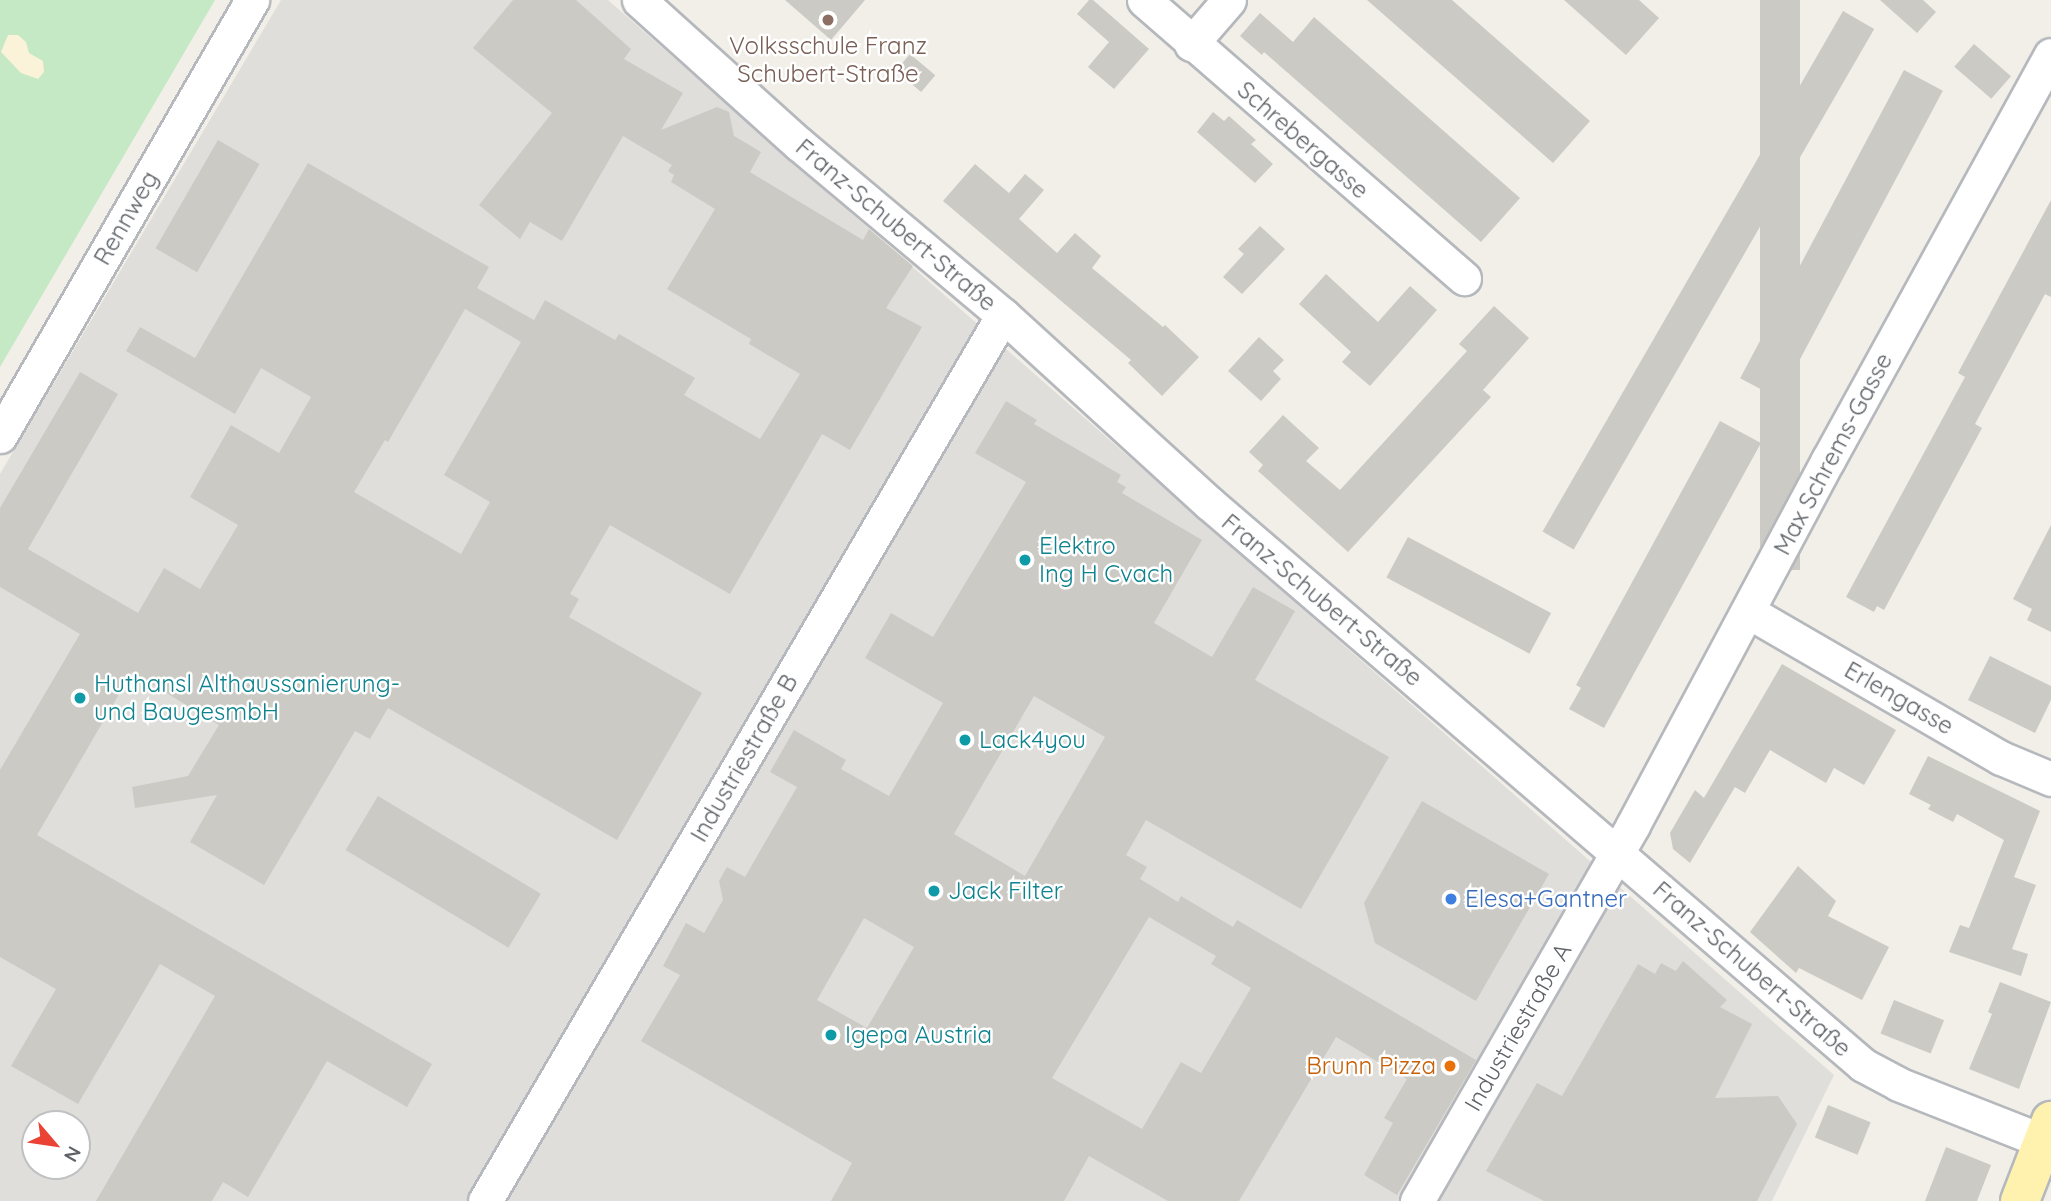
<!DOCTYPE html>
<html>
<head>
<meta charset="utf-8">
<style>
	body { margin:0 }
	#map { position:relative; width:2051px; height:1201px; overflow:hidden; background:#f1efe8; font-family:Quicksand,sans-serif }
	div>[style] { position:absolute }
	.industrial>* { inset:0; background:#e0deda }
	.green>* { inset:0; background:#c5e8c5 }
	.sand>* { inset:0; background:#fbf3d9 }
	.building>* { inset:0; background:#cccac5; transform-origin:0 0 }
	.roads { filter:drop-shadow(2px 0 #b5b8bc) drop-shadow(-2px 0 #b5b8bc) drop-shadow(0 2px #b5b8bc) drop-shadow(0 -2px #b5b8bc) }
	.minor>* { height:33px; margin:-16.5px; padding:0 16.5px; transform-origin:16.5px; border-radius:16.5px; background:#fff }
	.major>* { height:38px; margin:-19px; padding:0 19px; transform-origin:19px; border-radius:19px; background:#fff2af }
	.dots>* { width:19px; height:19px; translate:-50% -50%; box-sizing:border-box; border:4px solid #fff; border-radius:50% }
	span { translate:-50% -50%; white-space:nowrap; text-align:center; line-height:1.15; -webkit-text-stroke:5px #fff; paint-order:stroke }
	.education-label { font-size:24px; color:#785e54 }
	.street-label { font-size:24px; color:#5f6368 }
	.culture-label { font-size:24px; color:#0d838f }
	.left { translate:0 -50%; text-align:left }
	.shop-label { font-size:24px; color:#366cbe }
	.food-label { font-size:24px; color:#c56008 }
	.right { translate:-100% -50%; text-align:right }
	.north { position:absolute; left:21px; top:1110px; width:70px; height:70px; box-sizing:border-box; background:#fff; border:2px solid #bfc1c3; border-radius:50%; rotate:119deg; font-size:19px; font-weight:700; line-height:28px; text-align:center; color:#5f6368 }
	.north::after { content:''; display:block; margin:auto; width:24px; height:32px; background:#ea4335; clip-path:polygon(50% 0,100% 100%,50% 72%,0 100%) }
</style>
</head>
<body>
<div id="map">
	<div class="industrial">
		<div style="clip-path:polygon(evenodd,281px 0,608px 0,1834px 1075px,1772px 1201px,0 1201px,0 474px,281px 0,35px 1124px,77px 1124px,77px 1166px,35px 1166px,35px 1124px)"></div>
	</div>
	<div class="green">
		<div style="clip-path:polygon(0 0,215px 0,0 367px)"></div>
	</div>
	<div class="sand">
		<div style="clip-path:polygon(8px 35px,18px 35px,26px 42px,29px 53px,43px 61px,44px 72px,38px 79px,21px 73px,1px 52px)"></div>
	</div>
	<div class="building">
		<div style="clip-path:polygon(evenodd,513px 0,576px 0,631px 49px,624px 59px,683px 93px,661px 130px,717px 107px,729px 112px,734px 136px,761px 152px,750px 172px,863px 240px,869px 229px,913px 266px,886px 308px,922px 327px,850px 450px,822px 434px,730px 594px,610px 525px,570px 594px,579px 599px,569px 617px,702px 693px,617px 840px,388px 708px,370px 739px,355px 731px,264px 885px,190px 842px,217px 795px,135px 808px,132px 787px,188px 776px,219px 725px,132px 672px,37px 835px,432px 1064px,407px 1107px,327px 1061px,248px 1197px,223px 1182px,212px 1201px,96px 1201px,215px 996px,160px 964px,78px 1104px,11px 1066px,56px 989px,0 957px,0 770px,80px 634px,0 587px,0 508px,80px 372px,118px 394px,28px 549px,138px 613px,164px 568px,200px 589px,238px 525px,190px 497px,231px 425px,279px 453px,311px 397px,261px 368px,235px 414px,126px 351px,140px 327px,195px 358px,308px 163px,489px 267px,477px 288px,534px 320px,545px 300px,615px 340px,619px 334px,695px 378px,684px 395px,760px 439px,800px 374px,749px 344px,751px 339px,667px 289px,715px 209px,671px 182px,674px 175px,668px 171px,672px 165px,623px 136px,562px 241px,530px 222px,520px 239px,479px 205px,552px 113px,473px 48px,513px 0,465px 309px,521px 342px,444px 475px,490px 502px,461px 554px,354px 492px,385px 440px,388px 442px,465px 309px)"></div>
		<div style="clip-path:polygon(785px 0,865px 0,831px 40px)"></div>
		<div style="clip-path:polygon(1089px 0,1093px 0,1149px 49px,1114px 89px,1088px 67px,1109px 42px,1077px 14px)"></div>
		<div style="clip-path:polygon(1367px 0,1452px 0,1590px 121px,1553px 163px)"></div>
		<div style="clip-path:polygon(1564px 0,1639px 0,1659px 18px,1626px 55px)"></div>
		<div style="left:1760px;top:0;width:40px;height:570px"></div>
		<div style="clip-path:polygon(1880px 0,1923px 0,1936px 12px,1917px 33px)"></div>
		<div style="left:1843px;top:11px;width:36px;height:601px;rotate:30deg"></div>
		<div style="clip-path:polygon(1260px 13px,1293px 42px,1314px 17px,1520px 198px,1481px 242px,1264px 52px,1262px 55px,1240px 36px)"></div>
		<div style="left:1974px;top:44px;width:49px;height:30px;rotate:41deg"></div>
		<div style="left:910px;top:54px;width:33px;height:22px;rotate:40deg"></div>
		<div style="left:1904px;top:70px;width:44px;height:349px;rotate:28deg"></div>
		<div style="clip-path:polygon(1213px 112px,1224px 121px,1229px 116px,1256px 140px,1251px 144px,1273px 164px,1255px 183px,1197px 132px)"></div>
		<div style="left:218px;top:140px;width:48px;height:125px;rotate:30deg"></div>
		<div style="clip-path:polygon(975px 164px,1009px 193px,1025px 174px,1044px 190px,1019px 219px,1057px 253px,1075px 233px,1101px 256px,1092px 268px,1163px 327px,1165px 325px,1199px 357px,1162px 396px,1128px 363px,1131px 360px,943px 201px)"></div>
		<div style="clip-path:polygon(2051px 200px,2051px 297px,2045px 294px,1975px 424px,1982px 428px,1884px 610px,1877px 606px,1874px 612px,1846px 597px,1965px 377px,1958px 373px)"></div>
		<div style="clip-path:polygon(1260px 226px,1285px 249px,1242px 294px,1223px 277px,1244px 254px,1238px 249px)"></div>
		<div style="clip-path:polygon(1326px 274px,1378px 322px,1410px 286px,1437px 310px,1370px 386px,1342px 362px,1351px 352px,1299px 304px)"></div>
		<div style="clip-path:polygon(1494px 306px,1529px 338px,1483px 390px,1491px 397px,1348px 552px,1258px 471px,1263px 465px,1249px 452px,1283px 415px,1319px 448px,1306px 461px,1340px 490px,1467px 351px,1459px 344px)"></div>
		<div style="clip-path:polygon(1259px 337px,1284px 360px,1273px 371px,1281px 379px,1261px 401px,1228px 371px)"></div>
		<div style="clip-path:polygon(evenodd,1006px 401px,1037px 420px,1034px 424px,1121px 475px,1117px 482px,1126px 487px,1122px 493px,1202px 540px,1154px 623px,1212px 657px,1253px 587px,1295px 611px,1255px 680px,1389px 757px,1301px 909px,1146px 820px,1126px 855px,1147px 867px,1140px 879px,1178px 902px,1181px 896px,1233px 927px,1237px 920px,1476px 1060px,1397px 1195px,1364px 1175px,1393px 1123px,1384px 1118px,1407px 1079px,1336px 1037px,1239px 1201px,1168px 1201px,1089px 1156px,1064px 1201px,831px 1201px,852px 1163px,641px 1041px,680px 975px,663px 966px,686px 923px,704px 933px,723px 900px,719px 881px,727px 867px,745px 877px,797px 787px,770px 772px,794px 730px,846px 760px,841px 769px,889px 796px,943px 703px,865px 658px,891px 613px,933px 637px,1026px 482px,975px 453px,1006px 401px,1034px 696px,1105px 737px,1025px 876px,954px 834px,1034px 696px,1006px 401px,1149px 917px,1216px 956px,1211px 964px,1251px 988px,1201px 1073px,1181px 1062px,1142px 1129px,1052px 1078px,1149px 917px,1006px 401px,864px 918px,914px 947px,867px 1028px,817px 1000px,864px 918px)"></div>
		<div style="clip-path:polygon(1720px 421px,1761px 443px,1604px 728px,1569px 709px,1581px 688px,1576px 685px)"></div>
		<div style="clip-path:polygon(2051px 525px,2051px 632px,2027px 620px,2032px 609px,2013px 599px)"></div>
		<div style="left:1408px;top:537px;width:162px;height:46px;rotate:28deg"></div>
		<div style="clip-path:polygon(1990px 656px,2051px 686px,2051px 700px,2035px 733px,1968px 700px)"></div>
		<div style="clip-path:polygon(1782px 664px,1896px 730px,1864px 785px,1834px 768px,1826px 783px,1770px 750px,1745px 793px,1735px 787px,1690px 863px,1673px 849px,1670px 833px,1695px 790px,1704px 798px)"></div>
		<div style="clip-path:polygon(1928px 756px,2040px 811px,2014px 877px,2036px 885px,2012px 949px,2028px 954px,2021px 976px,1949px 952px,1960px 925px,1969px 928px,2004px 840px,1957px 814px,1953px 822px,1928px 809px,1931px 805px,1909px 794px)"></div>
		<div style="left:378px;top:796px;width:190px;height:63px;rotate:31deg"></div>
		<div style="clip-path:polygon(1422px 801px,1549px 874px,1476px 1001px,1375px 943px,1364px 903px)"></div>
		<div style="clip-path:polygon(1798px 866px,1836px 901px,1828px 916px,1889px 947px,1862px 1000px,1799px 968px,1796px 973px,1750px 932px)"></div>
		<div style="clip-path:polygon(1683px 961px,1727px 1000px,1720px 1007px,1752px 1024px,1715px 1098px,1778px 1096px,1797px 1124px,1757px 1201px,1544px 1201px,1486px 1171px,1537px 1083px,1562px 1096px,1638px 964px,1655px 974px,1661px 963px,1676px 971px)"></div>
		<div style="clip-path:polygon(2000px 982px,2051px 1002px,2019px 1089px,1969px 1069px,1992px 1014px,1988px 1012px)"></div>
		<div style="left:1894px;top:1000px;width:54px;height:36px;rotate:22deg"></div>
		<div style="left:1828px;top:1105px;width:46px;height:35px;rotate:22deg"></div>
		<div style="clip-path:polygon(1946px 1147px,1991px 1165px,1977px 1201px,1925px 1201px)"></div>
	</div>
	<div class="roads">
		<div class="minor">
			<div style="left:639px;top:0;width:215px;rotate:42deg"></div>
			<div style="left:799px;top:144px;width:266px;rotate:40deg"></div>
			<div style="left:1003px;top:315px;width:279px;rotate:42.4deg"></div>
			<div style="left:1209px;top:503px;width:862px;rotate:40.67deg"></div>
			<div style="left:1863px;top:1065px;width:40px;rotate:28deg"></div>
			<div style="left:1898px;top:1084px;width:156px;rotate:21.5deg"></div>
			<div style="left:1144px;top:0;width:424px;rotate:41deg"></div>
			<div style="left:1191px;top:44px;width:58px;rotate:-49.2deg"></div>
			<div style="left:0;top:436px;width:504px;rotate:-59.97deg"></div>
			<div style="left:1749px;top:612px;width:291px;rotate:30.1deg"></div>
			<div style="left:2001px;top:758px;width:54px;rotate:22.8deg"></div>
			<div style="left:485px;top:1201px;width:1026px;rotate:-59.69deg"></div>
			<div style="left:1417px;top:1201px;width:434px;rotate:-60.1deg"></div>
			<div style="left:1633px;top:825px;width:414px;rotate:-61.9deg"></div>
			<div style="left:1828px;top:460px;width:462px;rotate:-61.2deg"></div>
		</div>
		<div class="major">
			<div style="left:2020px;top:1201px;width:86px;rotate:-68.8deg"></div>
		</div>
	</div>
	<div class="dots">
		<div style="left:828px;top:20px;background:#8d6e63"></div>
		<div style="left:1025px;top:560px;background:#0f9aa8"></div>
		<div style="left:80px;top:698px;background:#0f9aa8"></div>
		<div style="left:965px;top:740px;background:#0f9aa8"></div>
		<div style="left:934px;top:891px;background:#0f9aa8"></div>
		<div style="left:1451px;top:899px;background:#3f7fe0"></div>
		<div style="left:831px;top:1035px;background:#0f9aa8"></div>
		<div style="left:1450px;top:1066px;background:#e8710a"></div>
	</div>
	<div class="education-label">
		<span style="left:828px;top:60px">Volksschule Franz<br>Schubert-Straße</span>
	</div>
	<div class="street-label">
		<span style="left:1303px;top:140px;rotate:41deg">Schrebergasse</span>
		<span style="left:126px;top:218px;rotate:-60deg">Rennweg</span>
		<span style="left:896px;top:225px;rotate:40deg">Franz-Schubert-Straße</span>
		<span style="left:1833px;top:454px;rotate:-62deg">Max Schrems-Gasse</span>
		<span style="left:1322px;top:600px;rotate:40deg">Franz-Schubert-Straße</span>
		<span style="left:1899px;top:698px;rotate:30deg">Erlengasse</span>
		<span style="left:744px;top:758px;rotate:-60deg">Industriestraße B</span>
		<span style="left:1752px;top:969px;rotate:41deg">Franz-Schubert-Straße</span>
		<span style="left:1518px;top:1027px;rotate:-60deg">Industriestraße A</span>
	</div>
	<div class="culture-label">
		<span class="left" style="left:1039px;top:560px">Elektro<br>Ing H Cvach</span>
		<span class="left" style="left:94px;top:698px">Huthansl Althaussanierung-<br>und BaugesmbH</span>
		<span class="left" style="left:979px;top:740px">Lack4you</span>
		<span class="left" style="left:948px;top:891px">Jack Filter</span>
		<span class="left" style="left:845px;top:1035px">Igepa Austria</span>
	</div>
	<div class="shop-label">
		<span class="left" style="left:1465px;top:899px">Elesa+Gantner</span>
	</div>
	<div class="food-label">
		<span class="right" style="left:1436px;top:1066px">Brunn Pizza</span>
	</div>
	<div class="north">N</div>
</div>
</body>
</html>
